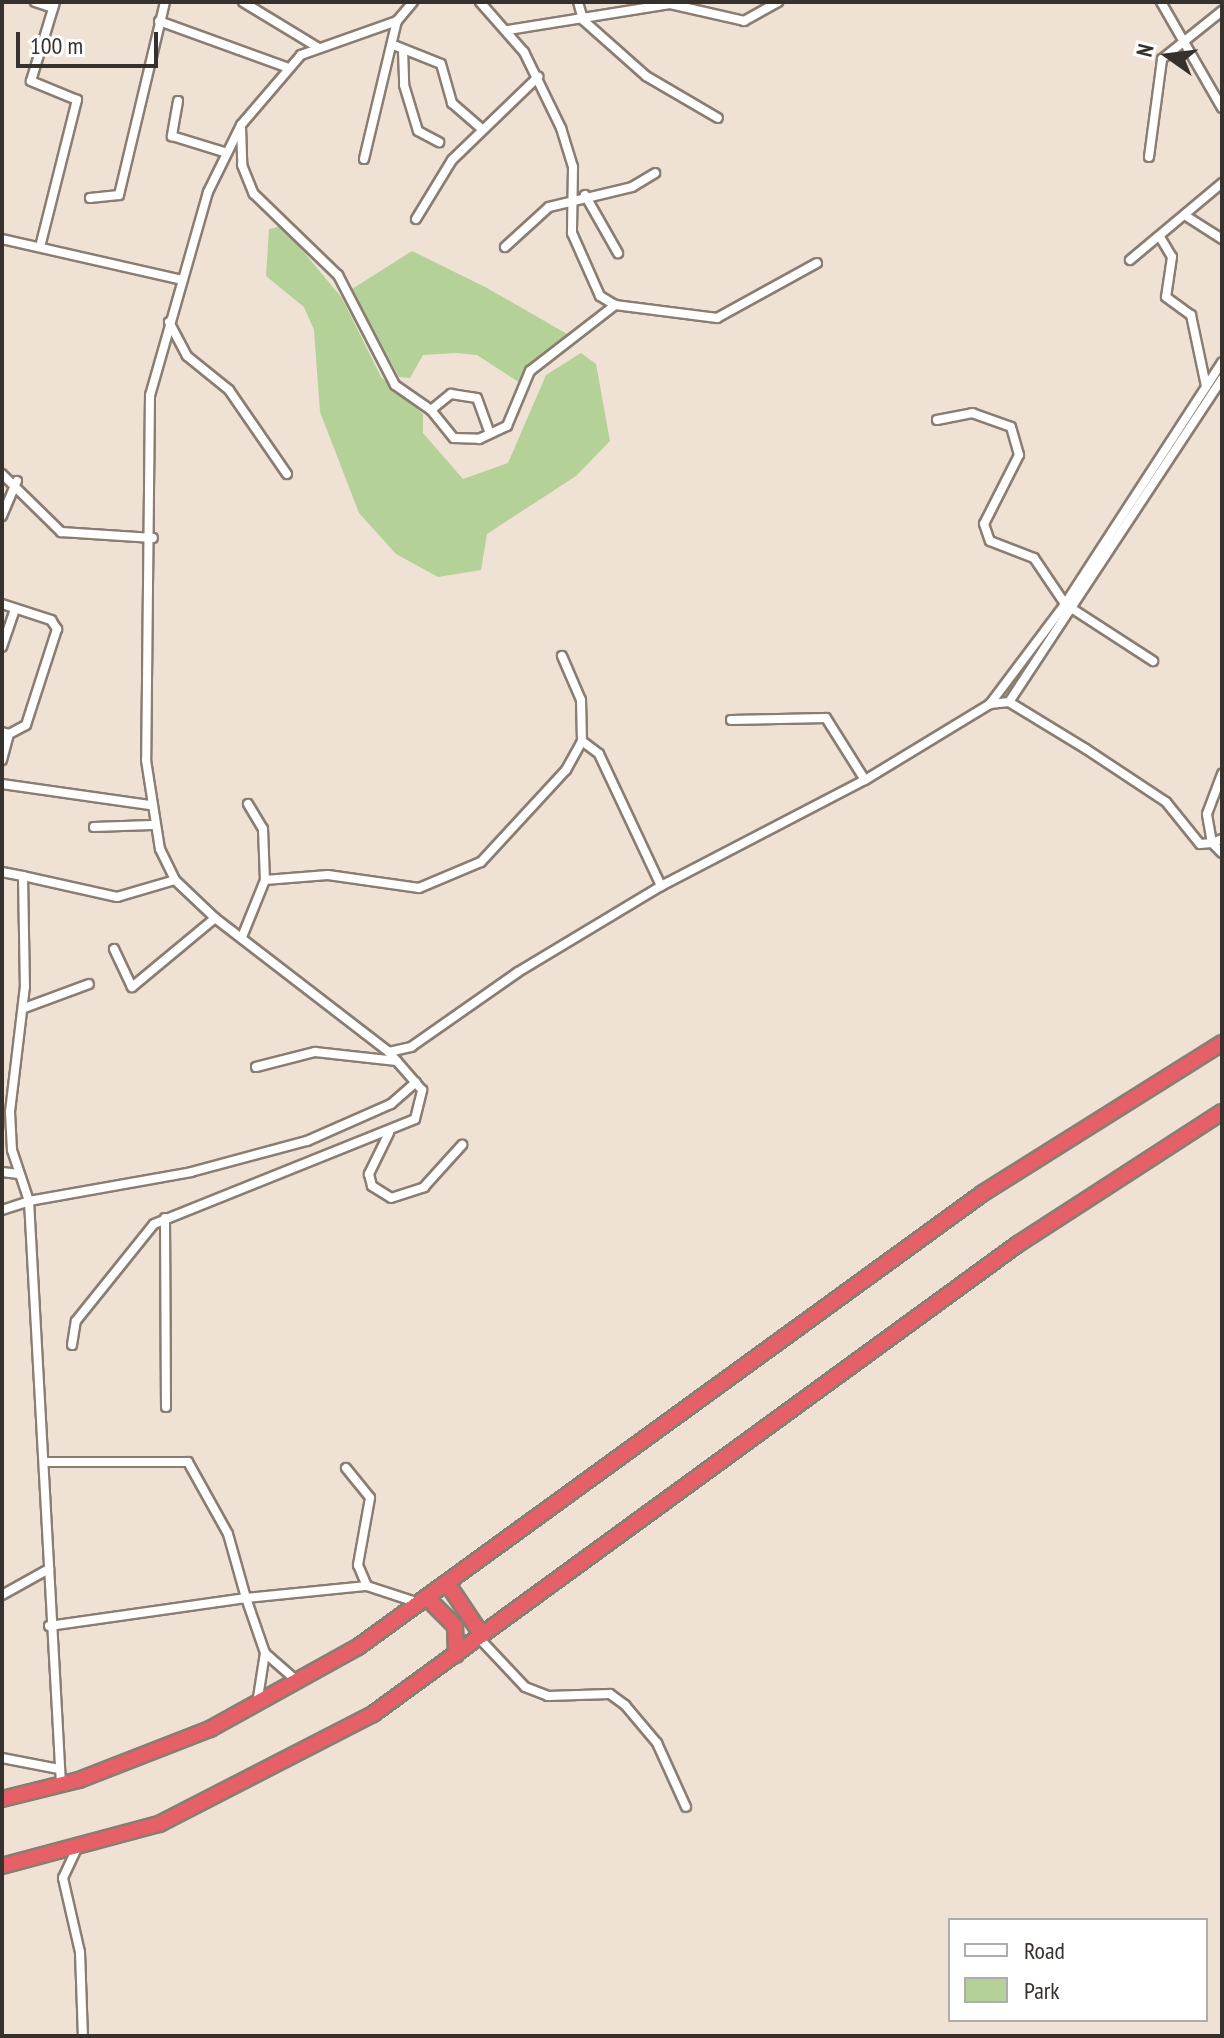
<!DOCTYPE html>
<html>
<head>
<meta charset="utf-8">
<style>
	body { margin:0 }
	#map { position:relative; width:1224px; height:2038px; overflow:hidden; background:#f0e1d5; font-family:"PT Sans Narrow",sans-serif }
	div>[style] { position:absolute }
	.green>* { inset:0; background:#b4d197 }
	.roads { filter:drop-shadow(2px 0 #8a7d72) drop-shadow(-2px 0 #8a7d72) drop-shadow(0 2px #8a7d72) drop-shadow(0 -2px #8a7d72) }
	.street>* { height:8px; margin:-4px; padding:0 4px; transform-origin:4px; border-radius:4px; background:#fff }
	.highway>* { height:14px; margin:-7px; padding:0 7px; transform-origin:7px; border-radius:7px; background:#e56067 }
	span { translate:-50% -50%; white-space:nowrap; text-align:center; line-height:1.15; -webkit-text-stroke:7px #fff; paint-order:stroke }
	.frame { position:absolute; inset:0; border:4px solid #37312d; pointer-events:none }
	.legend { position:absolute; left:948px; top:1918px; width:260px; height:104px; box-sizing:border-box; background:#fff; border:2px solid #afadab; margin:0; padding:10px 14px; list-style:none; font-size:24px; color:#37312d }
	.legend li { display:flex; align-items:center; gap:16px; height:40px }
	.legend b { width:40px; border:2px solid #afadab }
	.north { position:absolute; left:1128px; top:16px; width:80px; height:80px; -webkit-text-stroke:6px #fff; paint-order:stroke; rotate:284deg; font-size:22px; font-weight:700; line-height:32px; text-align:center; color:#37312d }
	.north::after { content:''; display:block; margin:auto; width:28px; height:36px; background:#37312d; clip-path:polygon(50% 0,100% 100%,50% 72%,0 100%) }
	.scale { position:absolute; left:16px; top:32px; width:142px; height:36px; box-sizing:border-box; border:4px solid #37312d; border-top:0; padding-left:10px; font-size:24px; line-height:28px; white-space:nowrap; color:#37312d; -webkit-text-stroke:6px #fff; paint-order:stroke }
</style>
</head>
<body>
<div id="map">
	<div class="green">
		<div style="clip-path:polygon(282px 226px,342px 298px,381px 377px,423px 414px,423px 433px,463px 479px,508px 463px,546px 375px,581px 353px,596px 364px,610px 441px,576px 476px,487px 534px,481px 570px,438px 577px,396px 554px,359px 513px,320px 412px,314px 330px,304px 307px,266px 276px,269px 229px)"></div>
		<div style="clip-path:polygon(412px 251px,487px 288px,567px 334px,520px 383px,477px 355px,456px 353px,423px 355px,410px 378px,399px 377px,352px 289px)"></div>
	</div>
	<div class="roads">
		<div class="street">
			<div style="left:35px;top:2px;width:19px;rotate:18deg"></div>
			<div style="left:243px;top:2px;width:87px;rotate:31.3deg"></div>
			<div style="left:413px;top:2px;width:25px;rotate:130deg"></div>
			<div style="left:397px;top:21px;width:102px;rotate:160.5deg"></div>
			<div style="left:301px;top:55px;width:92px;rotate:130.6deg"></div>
			<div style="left:241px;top:125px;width:75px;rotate:116.2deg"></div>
			<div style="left:208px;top:192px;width:211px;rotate:105.9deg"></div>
			<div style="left:150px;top:395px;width:365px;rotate:90.6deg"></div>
			<div style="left:146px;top:760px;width:90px;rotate:81.1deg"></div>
			<div style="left:160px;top:849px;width:34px;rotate:64deg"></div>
			<div style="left:175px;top:880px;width:55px;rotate:43.5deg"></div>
			<div style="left:215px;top:918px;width:220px;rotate:37.6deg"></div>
			<div style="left:389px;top:1052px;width:23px;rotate:-13deg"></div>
			<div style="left:411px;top:1047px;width:131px;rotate:-35deg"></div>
			<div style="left:518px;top:972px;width:167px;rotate:-31deg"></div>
			<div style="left:661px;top:886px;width:230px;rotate:-27.5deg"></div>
			<div style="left:865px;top:780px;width:146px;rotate:-31.3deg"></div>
			<div style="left:990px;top:704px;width:125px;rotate:-53.1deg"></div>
			<div style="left:1065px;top:604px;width:288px;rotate:-57deg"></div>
			<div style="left:480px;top:2px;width:67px;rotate:48.7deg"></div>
			<div style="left:524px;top:52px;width:85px;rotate:64deg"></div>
			<div style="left:561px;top:128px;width:41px;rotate:72.9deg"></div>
			<div style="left:573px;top:167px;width:66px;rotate:90.9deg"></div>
			<div style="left:572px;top:233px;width:69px;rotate:66deg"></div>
			<div style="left:600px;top:296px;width:17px;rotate:31deg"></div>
			<div style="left:615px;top:305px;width:103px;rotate:7.3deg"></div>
			<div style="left:717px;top:318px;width:114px;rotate:-28.8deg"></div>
			<div style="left:578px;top:2px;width:19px;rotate:74deg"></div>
			<div style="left:583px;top:20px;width:84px;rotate:41.6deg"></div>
			<div style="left:646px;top:76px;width:83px;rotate:30.3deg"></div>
			<div style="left:1161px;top:2px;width:122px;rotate:60.1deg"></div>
			<div style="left:159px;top:21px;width:135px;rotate:19.9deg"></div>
			<div style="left:508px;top:30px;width:164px;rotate:-9.1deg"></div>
			<div style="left:670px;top:4px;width:76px;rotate:12.9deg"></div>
			<div style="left:744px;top:21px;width:39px;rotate:-29deg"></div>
			<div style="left:396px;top:46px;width:48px;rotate:21.8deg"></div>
			<div style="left:441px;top:64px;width:41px;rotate:74.2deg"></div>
			<div style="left:452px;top:103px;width:40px;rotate:41deg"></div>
			<div style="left:403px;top:50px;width:35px;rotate:88deg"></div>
			<div style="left:404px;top:85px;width:48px;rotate:73.1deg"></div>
			<div style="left:418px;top:131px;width:24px;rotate:28deg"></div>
			<div style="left:178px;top:101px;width:36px;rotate:100deg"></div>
			<div style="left:172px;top:136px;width:54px;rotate:17.1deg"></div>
			<div style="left:241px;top:127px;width:38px;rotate:88deg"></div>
			<div style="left:242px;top:165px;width:31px;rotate:68deg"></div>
			<div style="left:254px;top:194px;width:117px;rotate:44deg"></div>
			<div style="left:338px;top:275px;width:124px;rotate:62.6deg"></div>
			<div style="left:395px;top:385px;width:44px;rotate:34.8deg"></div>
			<div style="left:1149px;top:157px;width:99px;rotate:-82.4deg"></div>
			<div style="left:1162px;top:59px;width:77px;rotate:-38.7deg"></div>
			<div style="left:364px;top:159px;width:142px;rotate:-76.6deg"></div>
			<div style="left:585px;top:195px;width:67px;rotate:60.4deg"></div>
			<div style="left:90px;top:198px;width:29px;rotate:-6deg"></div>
			<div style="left:119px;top:195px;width:198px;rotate:-76.6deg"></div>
			<div style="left:1186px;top:216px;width:43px;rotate:32.6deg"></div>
			<div style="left:416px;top:219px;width:69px;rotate:-58.6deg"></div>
			<div style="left:452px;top:160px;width:120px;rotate:-44deg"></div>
			<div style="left:1160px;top:237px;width:23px;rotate:59deg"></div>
			<div style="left:1172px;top:257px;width:40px;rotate:98.5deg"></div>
			<div style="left:1166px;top:297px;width:31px;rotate:36deg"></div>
			<div style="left:1191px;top:315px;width:73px;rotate:78.1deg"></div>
			<div style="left:2px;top:239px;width:185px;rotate:12.8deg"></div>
			<div style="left:40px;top:247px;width:152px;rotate:-75.9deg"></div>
			<div style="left:77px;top:100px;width:50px;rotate:-157.6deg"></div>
			<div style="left:31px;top:81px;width:83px;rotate:-73.1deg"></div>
			<div style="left:505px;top:247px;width:59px;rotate:-42.3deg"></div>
			<div style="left:549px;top:207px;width:85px;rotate:-13.5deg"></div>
			<div style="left:632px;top:187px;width:27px;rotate:-31deg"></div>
			<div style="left:1130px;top:260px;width:120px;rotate:-39.9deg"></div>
			<div style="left:169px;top:322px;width:38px;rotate:62deg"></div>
			<div style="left:187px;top:356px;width:54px;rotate:39deg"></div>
			<div style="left:229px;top:390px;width:102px;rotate:55.4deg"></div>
			<div style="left:431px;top:410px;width:36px;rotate:51deg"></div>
			<div style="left:454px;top:438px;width:25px;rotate:2deg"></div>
			<div style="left:479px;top:439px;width:31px;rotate:-25deg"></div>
			<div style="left:507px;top:426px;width:60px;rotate:-67.3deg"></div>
			<div style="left:530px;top:371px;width:108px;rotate:-37.8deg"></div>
			<div style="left:431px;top:410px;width:26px;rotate:-39deg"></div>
			<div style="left:451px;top:394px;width:26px;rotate:9deg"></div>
			<div style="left:477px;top:398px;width:37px;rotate:70deg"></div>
			<div style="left:937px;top:420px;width:36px;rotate:-11deg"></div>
			<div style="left:972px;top:413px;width:41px;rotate:19.7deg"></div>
			<div style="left:1011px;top:427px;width:29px;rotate:74deg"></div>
			<div style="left:1019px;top:455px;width:77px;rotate:116.9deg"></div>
			<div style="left:984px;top:524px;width:18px;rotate:71deg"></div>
			<div style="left:990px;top:541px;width:47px;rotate:21.1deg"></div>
			<div style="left:1034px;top:558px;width:55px;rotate:56deg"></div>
			<div style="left:1065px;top:604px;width:105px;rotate:32.9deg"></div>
			<div style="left:2px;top:474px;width:83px;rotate:44.5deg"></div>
			<div style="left:61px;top:532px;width:92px;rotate:3.7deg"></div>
			<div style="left:2px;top:516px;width:38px;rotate:-67deg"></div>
			<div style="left:2px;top:604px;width:52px;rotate:18.1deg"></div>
			<div style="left:51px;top:620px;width:11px;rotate:56deg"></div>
			<div style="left:57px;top:629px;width:101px;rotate:107.9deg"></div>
			<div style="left:26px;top:725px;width:19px;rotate:152deg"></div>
			<div style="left:2px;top:647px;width:39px;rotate:-71deg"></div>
			<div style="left:1009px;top:702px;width:387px;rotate:-56.6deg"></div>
			<div style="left:990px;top:704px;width:19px;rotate:-6deg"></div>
			<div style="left:1009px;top:702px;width:90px;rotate:31.4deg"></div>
			<div style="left:1086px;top:749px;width:96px;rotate:33.5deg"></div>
			<div style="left:1166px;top:802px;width:54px;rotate:51deg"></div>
			<div style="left:1200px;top:844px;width:12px;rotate:-5deg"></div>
			<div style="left:1212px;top:843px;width:29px;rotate:-100deg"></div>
			<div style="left:1207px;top:814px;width:43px;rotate:-69.4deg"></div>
			<div style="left:731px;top:720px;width:95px;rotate:-1.2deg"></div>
			<div style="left:826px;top:718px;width:73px;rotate:57.8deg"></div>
			<div style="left:2px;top:732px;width:7px;rotate:16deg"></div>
			<div style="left:9px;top:734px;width:27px;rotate:105deg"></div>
			<div style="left:582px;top:741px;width:21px;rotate:37deg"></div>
			<div style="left:599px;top:754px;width:146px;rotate:64.8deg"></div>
			<div style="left:2px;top:784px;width:149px;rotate:8.1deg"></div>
			<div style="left:248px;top:804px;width:29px;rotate:59deg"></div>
			<div style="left:263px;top:829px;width:51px;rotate:87.8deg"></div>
			<div style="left:94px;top:827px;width:58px;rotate:-2deg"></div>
			<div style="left:1222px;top:839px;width:11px;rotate:158deg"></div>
			<div style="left:1212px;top:843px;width:14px;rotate:45deg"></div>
			<div style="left:2px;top:872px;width:21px;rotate:11deg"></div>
			<div style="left:175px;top:880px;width:60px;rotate:163.7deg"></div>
			<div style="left:117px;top:897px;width:96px;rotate:-167.4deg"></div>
			<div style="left:23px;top:876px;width:110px;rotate:89deg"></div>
			<div style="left:25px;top:986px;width:127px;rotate:96.8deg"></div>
			<div style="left:10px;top:1112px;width:38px;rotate:87deg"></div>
			<div style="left:12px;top:1150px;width:54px;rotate:71.6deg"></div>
			<div style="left:29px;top:1201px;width:165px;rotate:-10.1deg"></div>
			<div style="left:191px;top:1172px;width:120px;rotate:-15deg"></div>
			<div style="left:307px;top:1141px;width:92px;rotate:-23.8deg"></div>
			<div style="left:391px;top:1104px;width:33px;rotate:-41deg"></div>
			<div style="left:242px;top:937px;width:61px;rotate:-68deg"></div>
			<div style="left:265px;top:880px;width:63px;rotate:-4.5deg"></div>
			<div style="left:328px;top:875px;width:92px;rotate:8.1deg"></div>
			<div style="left:419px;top:888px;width:67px;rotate:-22.8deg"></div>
			<div style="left:481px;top:862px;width:125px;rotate:-47.3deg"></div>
			<div style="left:566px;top:770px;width:33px;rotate:-61deg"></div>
			<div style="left:582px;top:741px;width:41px;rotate:-91.4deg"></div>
			<div style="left:581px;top:700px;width:48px;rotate:-113.4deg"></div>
			<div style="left:114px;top:949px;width:42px;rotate:64.7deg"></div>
			<div style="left:132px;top:987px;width:108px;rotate:-39.7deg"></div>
			<div style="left:24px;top:1008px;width:69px;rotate:-20.3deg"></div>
			<div style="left:256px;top:1067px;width:61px;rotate:-14.3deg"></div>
			<div style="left:315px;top:1052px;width:82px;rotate:6.3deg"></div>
			<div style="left:389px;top:1133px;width:46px;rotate:116deg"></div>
			<div style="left:369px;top:1174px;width:12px;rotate:76deg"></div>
			<div style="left:372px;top:1186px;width:22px;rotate:32deg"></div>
			<div style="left:391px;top:1198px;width:35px;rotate:-18deg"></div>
			<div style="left:424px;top:1187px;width:57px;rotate:-47.9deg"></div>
			<div style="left:2px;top:1172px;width:17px;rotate:7deg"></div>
			<div style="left:2px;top:1210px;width:28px;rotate:-18deg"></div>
			<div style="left:29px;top:1201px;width:585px;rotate:86.86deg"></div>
			<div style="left:165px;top:1218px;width:189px;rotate:89.7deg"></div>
			<div style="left:72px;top:1345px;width:24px;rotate:-81deg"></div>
			<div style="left:76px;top:1321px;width:124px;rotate:-51.2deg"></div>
			<div style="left:154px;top:1224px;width:281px;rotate:-21.9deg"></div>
			<div style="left:415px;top:1119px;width:30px;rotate:-76deg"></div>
			<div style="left:422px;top:1090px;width:50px;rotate:-131deg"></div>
			<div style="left:45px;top:1462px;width:143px"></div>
			<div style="left:188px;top:1462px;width:82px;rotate:60.9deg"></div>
			<div style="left:228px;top:1534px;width:66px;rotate:74.3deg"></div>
			<div style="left:246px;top:1598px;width:122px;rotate:-5.7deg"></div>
			<div style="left:367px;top:1586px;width:55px;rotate:18.1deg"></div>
			<div style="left:346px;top:1468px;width:38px;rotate:51deg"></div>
			<div style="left:370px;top:1498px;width:68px;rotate:100.2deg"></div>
			<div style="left:358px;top:1565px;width:23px;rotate:67deg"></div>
			<div style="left:2px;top:1595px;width:54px;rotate:-29deg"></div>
			<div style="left:49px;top:1626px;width:199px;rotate:-8.1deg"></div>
			<div style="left:246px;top:1598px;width:58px;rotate:70.9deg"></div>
			<div style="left:265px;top:1653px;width:43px;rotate:41.2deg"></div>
			<div style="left:479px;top:1638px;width:67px;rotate:46.8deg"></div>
			<div style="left:525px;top:1687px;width:25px;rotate:21deg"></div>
			<div style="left:548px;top:1696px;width:62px;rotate:-1.8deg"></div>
			<div style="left:610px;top:1694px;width:19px;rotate:36deg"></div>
			<div style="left:625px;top:1705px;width:50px;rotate:49.9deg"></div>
			<div style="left:657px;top:1743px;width:70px;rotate:65.6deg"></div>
			<div style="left:257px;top:1704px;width:52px;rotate:-81.1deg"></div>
			<div style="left:2px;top:1758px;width:58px;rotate:10.9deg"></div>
			<div style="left:77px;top:1848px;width:33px;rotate:115deg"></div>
			<div style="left:63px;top:1878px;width:76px;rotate:77.1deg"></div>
			<div style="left:80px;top:1952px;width:84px;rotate:88deg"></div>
		</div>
		<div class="highway">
			<div style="left:447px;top:1583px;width:63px;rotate:56.1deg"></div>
			<div style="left:427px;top:1598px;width:40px;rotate:45deg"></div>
			<div style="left:455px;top:1626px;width:29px;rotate:88deg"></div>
			<div style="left:2px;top:1799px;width:79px;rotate:-13.9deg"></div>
			<div style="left:79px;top:1780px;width:141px;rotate:-21.3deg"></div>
			<div style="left:210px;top:1729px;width:169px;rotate:-29deg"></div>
			<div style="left:358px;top:1647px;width:772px;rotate:-35.99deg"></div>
			<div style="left:983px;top:1193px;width:282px;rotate:-32.1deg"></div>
			<div style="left:2px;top:1866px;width:163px;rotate:-15deg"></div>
			<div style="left:159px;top:1824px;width:241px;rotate:-27.2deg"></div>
			<div style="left:373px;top:1714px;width:798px;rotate:-36.08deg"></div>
			<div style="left:1018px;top:1244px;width:243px;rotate:-32.9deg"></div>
		</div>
	</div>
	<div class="frame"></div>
	<ul class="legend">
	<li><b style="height:10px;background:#fff"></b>Road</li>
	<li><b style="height:22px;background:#b4d197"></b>Park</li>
	</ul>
	<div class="north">N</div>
	<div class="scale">100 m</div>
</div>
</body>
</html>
